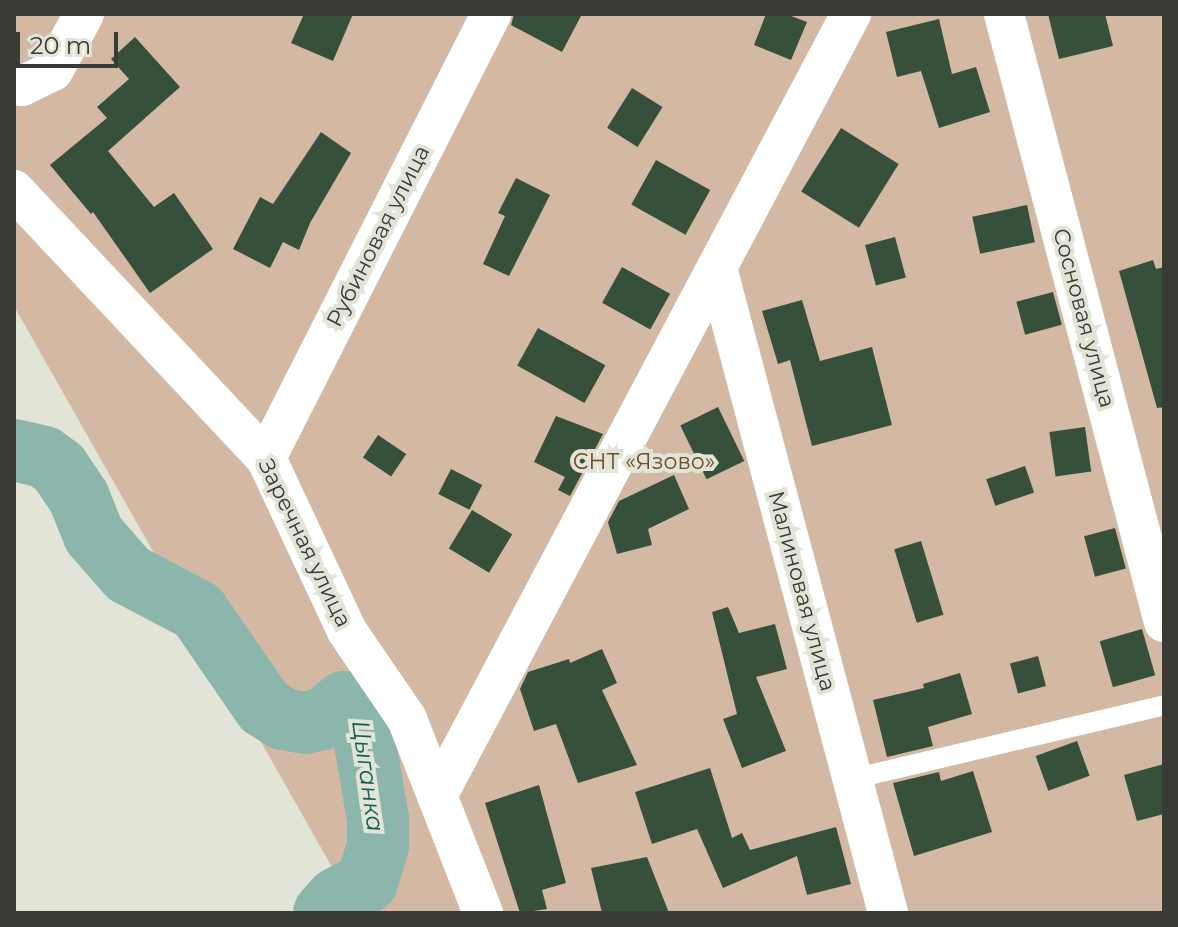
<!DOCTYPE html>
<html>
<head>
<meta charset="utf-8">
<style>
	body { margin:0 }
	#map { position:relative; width:1178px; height:927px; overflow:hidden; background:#e1e4d6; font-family:Montserrat,sans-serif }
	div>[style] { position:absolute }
	.green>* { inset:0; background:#d3b8a3 }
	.river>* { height:62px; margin:-31px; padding:0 31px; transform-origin:31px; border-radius:31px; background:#8cb6ab }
	.building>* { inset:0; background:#37503b; transform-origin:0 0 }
	.service>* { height:20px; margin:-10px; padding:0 10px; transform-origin:10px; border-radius:10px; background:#fff }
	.minor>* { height:40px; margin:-20px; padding:0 20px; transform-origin:20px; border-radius:20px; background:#fff }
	span { translate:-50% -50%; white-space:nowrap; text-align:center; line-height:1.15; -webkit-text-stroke:8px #e1e4d6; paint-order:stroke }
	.street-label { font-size:22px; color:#393b35 }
	.park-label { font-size:22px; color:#744a25 }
	.water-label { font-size:24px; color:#0d6053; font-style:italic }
	.frame { position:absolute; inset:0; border:16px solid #393b35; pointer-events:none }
	.scale { position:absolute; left:16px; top:32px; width:102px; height:36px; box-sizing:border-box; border:4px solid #393b35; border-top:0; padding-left:10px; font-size:24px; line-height:28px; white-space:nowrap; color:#393b35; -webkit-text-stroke:6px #e1e4d6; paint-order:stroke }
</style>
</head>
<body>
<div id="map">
	<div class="green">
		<div style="clip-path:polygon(14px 14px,1164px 14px,1164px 913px,358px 913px,14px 306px)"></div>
	</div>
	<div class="river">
		<div style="left:14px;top:450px;width:31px;rotate:13deg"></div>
		<div style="left:44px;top:457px;width:19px;rotate:36deg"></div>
		<div style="left:59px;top:468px;width:36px;rotate:56deg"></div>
		<div style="left:79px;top:498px;width:40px;rotate:68deg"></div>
		<div style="left:94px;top:535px;width:52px;rotate:48.9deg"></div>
		<div style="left:128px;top:574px;width:79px;rotate:27.9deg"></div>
		<div style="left:198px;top:611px;width:116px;rotate:55.5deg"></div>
		<div style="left:264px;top:707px;width:22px;rotate:32deg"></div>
		<div style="left:283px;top:719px;width:22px;rotate:10deg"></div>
		<div style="left:305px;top:723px;width:18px;rotate:-13deg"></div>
		<div style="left:323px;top:719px;width:27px;rotate:-39deg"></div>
		<div style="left:344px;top:702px;width:16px;rotate:22deg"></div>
		<div style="left:359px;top:708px;width:113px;rotate:80.3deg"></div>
		<div style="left:378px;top:819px;width:27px;rotate:90deg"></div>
		<div style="left:378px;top:846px;width:38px;rotate:107deg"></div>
		<div style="left:367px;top:882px;width:35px;rotate:151deg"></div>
		<div style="left:336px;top:899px;width:18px;rotate:131deg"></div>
	</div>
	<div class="building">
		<div style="clip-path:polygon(304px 14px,353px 14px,333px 61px,291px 43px)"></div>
		<div style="clip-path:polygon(514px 14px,582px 14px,562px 52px,511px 25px)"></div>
		<div style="clip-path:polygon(766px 14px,786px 14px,807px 22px,791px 60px,754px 45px)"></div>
		<div style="clip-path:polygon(1048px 14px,1105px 14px,1113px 46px,1059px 59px)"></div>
		<div style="clip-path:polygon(939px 19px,952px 74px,976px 67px,990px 112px,939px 128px,921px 71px,897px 77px,886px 32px)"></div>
		<div style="clip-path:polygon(135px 37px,180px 87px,108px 151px,154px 207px,174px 193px,213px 249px,150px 293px,93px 212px,91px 214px,50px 165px,107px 118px,97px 107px,129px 79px,111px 59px)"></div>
		<div style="left:632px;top:88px;width:36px;height:47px;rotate:32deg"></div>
		<div style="left:841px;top:128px;width:68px;height:75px;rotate:32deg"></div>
		<div style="clip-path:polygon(321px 132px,351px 153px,310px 223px,299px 250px,283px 242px,270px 268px,233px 249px,260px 197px,273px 204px)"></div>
		<div style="left:656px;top:160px;width:62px;height:51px;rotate:29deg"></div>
		<div style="clip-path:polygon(516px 178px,550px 195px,509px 276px,483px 264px,505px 216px,498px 213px)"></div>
		<div style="left:1027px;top:205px;width:38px;height:56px;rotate:78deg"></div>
		<div style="left:895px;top:237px;width:42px;height:31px;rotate:75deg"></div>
		<div style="clip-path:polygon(1153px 260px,1156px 269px,1164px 267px,1164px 407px,1157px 408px,1119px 271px)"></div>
		<div style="left:622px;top:267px;width:55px;height:41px;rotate:29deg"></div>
		<div style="left:1053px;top:292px;width:34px;height:38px;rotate:75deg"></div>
		<div style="clip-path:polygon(802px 300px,820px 361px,872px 347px,892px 425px,812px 446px,790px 360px,778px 364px,762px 311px)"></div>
		<div style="left:538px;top:328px;width:77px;height:43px;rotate:29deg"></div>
		<div style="left:718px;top:407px;width:60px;height:42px;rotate:64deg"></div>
		<div style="clip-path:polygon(556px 416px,603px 434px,570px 496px,558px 490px,565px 477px,534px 462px)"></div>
		<div style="left:1085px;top:427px;width:45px;height:36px;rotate:82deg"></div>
		<div style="left:378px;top:435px;width:34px;height:27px;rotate:34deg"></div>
		<div style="left:1025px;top:466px;width:28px;height:41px;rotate:71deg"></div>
		<div style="left:451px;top:469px;width:35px;height:28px;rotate:27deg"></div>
		<div style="clip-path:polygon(674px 475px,689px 509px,648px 529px,652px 545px,617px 554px,608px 522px,619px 501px)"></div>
		<div style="left:472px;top:510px;width:47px;height:45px;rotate:31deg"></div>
		<div style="left:1115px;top:528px;width:42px;height:32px;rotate:75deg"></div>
		<div style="left:921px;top:541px;width:77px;height:28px;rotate:73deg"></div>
		<div style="clip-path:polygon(728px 607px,739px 633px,775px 624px,787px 669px,756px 677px,786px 751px,742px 768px,723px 719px,737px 714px,712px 612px)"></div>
		<div style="left:1142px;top:629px;width:48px;height:44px;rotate:74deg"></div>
		<div style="clip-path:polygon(602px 649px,617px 683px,602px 690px,637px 765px,578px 783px,556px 724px,534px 731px,520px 689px,528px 672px,569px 659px,570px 663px)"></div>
		<div style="left:1038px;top:656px;width:31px;height:29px;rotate:75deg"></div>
		<div style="clip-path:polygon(960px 673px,972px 714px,928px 727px,933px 746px,887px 757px,873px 700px,924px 688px,923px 684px)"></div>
		<div style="left:1077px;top:741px;width:37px;height:44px;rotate:70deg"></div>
		<div style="clip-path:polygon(1164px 764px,1164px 814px,1137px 821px,1124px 775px)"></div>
		<div style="clip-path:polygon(710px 768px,732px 838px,742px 833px,750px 850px,836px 827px,851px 884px,807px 895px,797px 856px,723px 888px,697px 829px,652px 844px,635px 792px)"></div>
		<div style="clip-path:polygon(973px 771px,992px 832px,914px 856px,893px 783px,939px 772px,941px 781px)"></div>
		<div style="clip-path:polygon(539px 785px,566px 883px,542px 890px,547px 909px,520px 913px,485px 803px)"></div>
		<div style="clip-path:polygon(647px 857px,669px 913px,602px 913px,591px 868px)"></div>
	</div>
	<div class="service">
		<div style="left:852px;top:779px;width:321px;rotate:-13.3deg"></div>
	</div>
	<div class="minor">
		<div style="left:1004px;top:14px;width:629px;rotate:75.26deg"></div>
		<div style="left:14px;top:84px;width:8px;rotate:14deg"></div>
		<div style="left:22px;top:86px;width:34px;rotate:-26deg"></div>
		<div style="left:53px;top:71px;width:65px;rotate:-61.5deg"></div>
		<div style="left:14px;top:190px;width:368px;rotate:46.8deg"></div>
		<div style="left:266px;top:458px;width:191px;rotate:64.9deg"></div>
		<div style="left:347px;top:631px;width:107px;rotate:55.7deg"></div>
		<div style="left:407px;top:719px;width:208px;rotate:68.6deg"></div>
		<div style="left:717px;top:268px;width:667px;rotate:75.15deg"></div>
		<div style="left:266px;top:458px;width:498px;rotate:-63.1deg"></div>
		<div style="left:437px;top:796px;width:885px;rotate:-62.1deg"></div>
	</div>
	<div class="street-label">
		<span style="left:378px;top:236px;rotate:-63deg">Рубиновая улица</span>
		<span style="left:1084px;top:318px;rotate:75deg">Сосновая улица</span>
		<span style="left:305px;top:543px;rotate:64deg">Заречная улица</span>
		<span style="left:802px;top:591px;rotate:75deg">Малиновая улица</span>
	</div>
	<div class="park-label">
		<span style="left:644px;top:462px">СНТ «Язово»</span>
	</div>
	<div class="water-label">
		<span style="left:368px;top:776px;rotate:82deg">Цыганка</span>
	</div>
	<div class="frame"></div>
	<div class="scale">20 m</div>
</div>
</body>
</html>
